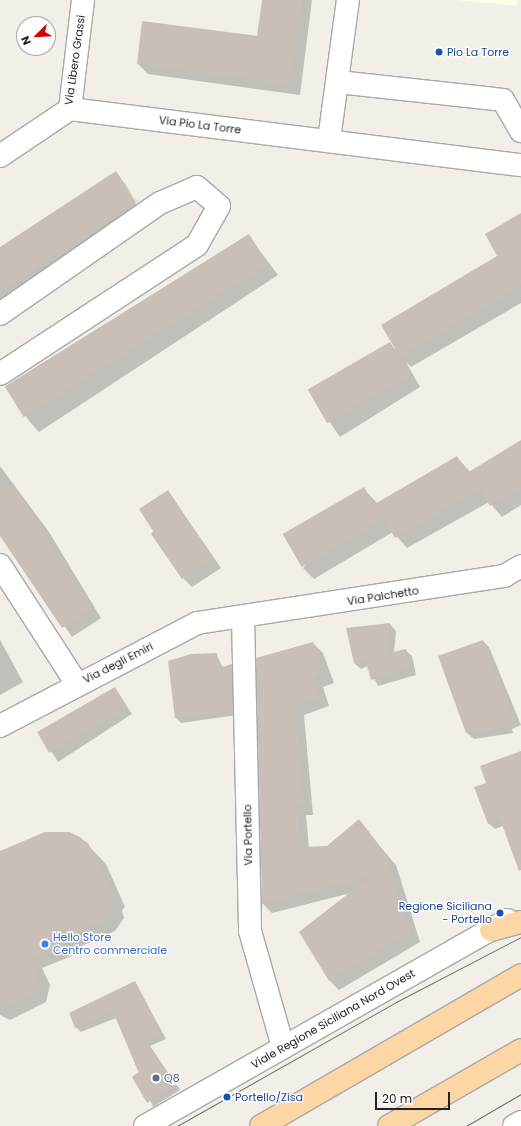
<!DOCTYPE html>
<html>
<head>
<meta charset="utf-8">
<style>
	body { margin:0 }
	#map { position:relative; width:521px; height:1126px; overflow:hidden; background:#f2efe9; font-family:Poppins,sans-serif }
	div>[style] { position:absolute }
	.education>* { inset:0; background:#ffffe5 }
	.shadow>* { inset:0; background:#0003; transform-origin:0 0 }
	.building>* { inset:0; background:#c7bfb8; transform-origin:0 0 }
	.roads { filter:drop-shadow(1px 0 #a9a9a9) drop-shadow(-1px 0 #a9a9a9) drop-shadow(0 1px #a9a9a9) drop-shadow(0 -1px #a9a9a9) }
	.minor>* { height:22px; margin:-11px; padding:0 11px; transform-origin:11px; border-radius:11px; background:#fff }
	.major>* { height:22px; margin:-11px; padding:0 11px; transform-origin:11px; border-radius:11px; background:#fcd6a4 }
	.tram>* { height:1px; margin:-0.5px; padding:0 0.5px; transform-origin:0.5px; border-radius:0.5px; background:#707070 }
	.dots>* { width:11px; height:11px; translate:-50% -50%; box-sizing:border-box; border:2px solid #fff; border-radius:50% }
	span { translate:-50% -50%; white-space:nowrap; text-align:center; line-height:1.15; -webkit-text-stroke:3px #fff; paint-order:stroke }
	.transit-label { font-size:11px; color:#164399 }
	.left { translate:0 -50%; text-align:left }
	.right { translate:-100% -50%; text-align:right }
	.street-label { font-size:11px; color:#222 }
	.shop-label { font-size:11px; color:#366cbe }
	.service-label { font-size:11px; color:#4e5e75 }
	.north { position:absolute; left:16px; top:16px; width:40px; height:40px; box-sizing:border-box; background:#fff; border:1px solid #a7a7a7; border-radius:50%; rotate:246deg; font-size:11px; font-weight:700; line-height:16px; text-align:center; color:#222 }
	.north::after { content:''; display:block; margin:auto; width:14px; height:18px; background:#d40000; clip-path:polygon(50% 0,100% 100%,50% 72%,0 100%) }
	.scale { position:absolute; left:375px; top:1092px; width:75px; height:18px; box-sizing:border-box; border:2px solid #222; border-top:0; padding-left:5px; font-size:12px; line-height:14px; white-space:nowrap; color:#222; -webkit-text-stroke:3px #fff; paint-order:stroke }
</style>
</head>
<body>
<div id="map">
	<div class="education">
		<div style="clip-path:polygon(457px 0,518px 0,517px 6px)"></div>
	</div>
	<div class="shadow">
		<div style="clip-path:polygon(263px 0,312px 0,300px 95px,148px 74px,138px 64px,258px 37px)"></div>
		<div style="clip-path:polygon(evenodd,116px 172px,146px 213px,0 307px,0 248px,116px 172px,122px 183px,125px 183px,140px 206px,138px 207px,122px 183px)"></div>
		<div style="clip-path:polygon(521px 219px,521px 303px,411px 367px,406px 362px,420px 387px,340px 437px,311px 395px,390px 344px,395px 349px,498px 256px)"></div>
		<div style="clip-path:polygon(248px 235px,278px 275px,39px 432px,29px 421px,9px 391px)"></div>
		<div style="clip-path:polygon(521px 442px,521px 505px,502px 517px,489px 502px,407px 548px,393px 532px,314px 579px,303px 568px,364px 489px,377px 503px,457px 457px,470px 472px)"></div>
		<div style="clip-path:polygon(0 466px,49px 532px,101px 618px,72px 637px,0 530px)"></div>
		<div style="clip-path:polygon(168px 491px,221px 568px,192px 587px,183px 578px)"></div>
		<div style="clip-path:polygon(390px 624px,396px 631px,394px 653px,405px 650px,412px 656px,416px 675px,378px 686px,368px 666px,361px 669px,354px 663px)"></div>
		<div style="clip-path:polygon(0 640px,23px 682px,0 695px)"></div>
		<div style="clip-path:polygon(483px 641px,489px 647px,521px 725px,512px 729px,513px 733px,474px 739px,467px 733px)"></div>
		<div style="clip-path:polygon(313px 643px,323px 653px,334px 683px,323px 687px,329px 706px,304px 715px,313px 815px,306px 815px,309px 848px,328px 847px,358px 821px,396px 865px,420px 942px,339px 990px,330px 981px,351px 893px,272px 913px,263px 904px,257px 658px)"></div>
		<div style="clip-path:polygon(216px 654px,223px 668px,231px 666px,236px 670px,237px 715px,181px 723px,176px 718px)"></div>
		<div style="left:115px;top:688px;width:31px;height:88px;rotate:57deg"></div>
		<div style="clip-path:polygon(521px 758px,521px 846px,503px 826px,495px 829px,488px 823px,487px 783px)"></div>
		<div style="clip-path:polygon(70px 833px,80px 837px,106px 864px,125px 907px,122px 910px,124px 918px,115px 931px,77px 948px,79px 953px,42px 968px,50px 985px,46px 1002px,10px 1020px,0 1015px,0 853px)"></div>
		<div style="clip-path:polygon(135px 982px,166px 1039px,150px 1046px,180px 1090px,153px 1107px,116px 1018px,81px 1032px,76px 1027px)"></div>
	</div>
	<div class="building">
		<div style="clip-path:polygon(262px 0,303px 0,290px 85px,137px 64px,142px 21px,257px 36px)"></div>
		<div style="clip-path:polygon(116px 171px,136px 202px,0 292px,0 247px)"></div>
		<div style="clip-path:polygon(521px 213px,521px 286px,400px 357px,381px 325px,497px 256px,485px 234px)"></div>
		<div style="left:249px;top:234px;width:36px;height:288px;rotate:58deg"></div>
		<div style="left:390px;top:342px;width:39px;height:95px;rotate:60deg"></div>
		<div style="clip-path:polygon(521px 440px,521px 488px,490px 506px,480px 490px,395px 538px,375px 504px,457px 456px,467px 473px)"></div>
		<div style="clip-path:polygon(13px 483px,93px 609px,62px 628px,0 536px,0 491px)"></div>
		<div style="left:364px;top:487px;width:38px;height:94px;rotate:60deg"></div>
		<div style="clip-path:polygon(168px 490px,213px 559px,182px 579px,151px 534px,153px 531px,139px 509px)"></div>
		<div style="clip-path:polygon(390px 623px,388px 653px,406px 649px,410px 668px,371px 680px,365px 659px,354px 663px,346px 628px)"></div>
		<div style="clip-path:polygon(483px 640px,515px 719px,506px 723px,508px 727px,466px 733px,438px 656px)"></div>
		<div style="clip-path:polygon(313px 642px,325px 673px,314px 677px,320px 697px,295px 705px,304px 805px,297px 806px,300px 847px,327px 846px,359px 819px,386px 854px,411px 932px,329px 981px,299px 932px,371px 876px,262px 904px,256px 658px)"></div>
		<div style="clip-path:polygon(217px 653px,219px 668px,232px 664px,233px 711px,175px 718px,168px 661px,191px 654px)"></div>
		<div style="left:115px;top:687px;width:24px;height:90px;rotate:60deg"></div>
		<div style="clip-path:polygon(521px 751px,521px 870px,519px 871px,500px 819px,488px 824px,474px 787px,486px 783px,480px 766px)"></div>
		<div style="clip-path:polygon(45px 832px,70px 832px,88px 843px,115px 895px,111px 898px,113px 907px,104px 920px,67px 937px,69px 942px,32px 957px,39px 973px,35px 991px,0 1009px,0 851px)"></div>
		<div style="clip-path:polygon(135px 981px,162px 1033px,146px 1040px,175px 1084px,147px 1103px,132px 1077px,139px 1072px,113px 1012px,75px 1028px,69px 1013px)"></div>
	</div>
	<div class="roads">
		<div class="minor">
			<div style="left:338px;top:82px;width:166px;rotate:6.2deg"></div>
			<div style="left:503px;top:100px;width:36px;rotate:60deg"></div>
			<div style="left:70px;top:109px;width:454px;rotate:7.1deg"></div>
			<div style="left:329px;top:140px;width:141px;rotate:-82.3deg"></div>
			<div style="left:0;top:156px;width:84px;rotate:-33.9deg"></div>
			<div style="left:70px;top:109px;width:110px;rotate:-83.2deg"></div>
			<div style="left:0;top:314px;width:195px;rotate:-34.8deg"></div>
			<div style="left:160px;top:203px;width:40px;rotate:-23.4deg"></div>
			<div style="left:197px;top:187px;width:29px;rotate:41deg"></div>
			<div style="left:219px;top:206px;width:45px;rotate:119.4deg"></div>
			<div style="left:197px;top:245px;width:235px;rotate:146.8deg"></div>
			<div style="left:0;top:565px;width:142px;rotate:57.1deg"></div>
			<div style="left:243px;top:618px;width:313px;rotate:88.7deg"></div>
			<div style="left:250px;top:931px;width:121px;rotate:74.1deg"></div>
			<div style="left:0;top:726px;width:222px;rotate:-27.6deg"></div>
			<div style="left:197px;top:623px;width:311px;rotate:-8.7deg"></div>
			<div style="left:504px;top:576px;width:20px;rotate:-30deg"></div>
			<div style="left:145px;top:1126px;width:417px;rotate:-29.6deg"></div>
			<div style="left:514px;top:1126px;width:8px;rotate:-30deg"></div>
		</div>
		<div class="major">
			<div style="left:491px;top:930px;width:31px;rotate:-15deg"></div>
			<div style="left:261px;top:1126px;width:301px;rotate:-30.1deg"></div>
			<div style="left:389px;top:1126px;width:152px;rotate:-29.9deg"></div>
		</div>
	</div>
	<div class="tram">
		<div style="left:177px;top:1126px;width:252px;rotate:-29.5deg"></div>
		<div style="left:396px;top:1002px;width:141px;rotate:-27.5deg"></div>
		<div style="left:466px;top:1126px;width:64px;rotate:-30.2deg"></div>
	</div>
	<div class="dots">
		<div style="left:439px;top:52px;background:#1a4fb4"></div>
		<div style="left:500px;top:913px;background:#1a4fb4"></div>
		<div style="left:45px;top:944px;background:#3f7fe0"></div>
		<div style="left:156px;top:1078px;background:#5c6f8a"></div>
		<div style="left:227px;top:1097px;background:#1a4fb4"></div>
	</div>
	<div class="transit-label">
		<span class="left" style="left:447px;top:52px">Pio La Torre</span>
		<span class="right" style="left:492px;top:913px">Regione Siciliana<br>- Portello</span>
		<span class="left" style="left:235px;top:1097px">Portello/Zisa</span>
	</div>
	<div class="street-label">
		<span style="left:75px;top:60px;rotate:-82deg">Via Libero Grassi</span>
		<span style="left:200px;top:125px;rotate:7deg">Via Pio La Torre</span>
		<span style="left:383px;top:596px;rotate:-9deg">Via Palchetto</span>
		<span style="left:118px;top:663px;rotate:-27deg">Via degli Emiri</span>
		<span style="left:248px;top:835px;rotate:-91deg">Via Portello</span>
		<span style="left:333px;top:1019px;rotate:-30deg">Viale Regione Siciliana Nord Ovest</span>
	</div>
	<div class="shop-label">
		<span class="left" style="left:53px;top:944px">Hello Store<br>Centro commerciale</span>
	</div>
	<div class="service-label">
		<span class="left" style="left:164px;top:1078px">Q8</span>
	</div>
	<div class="north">N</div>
	<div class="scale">20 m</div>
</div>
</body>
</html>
